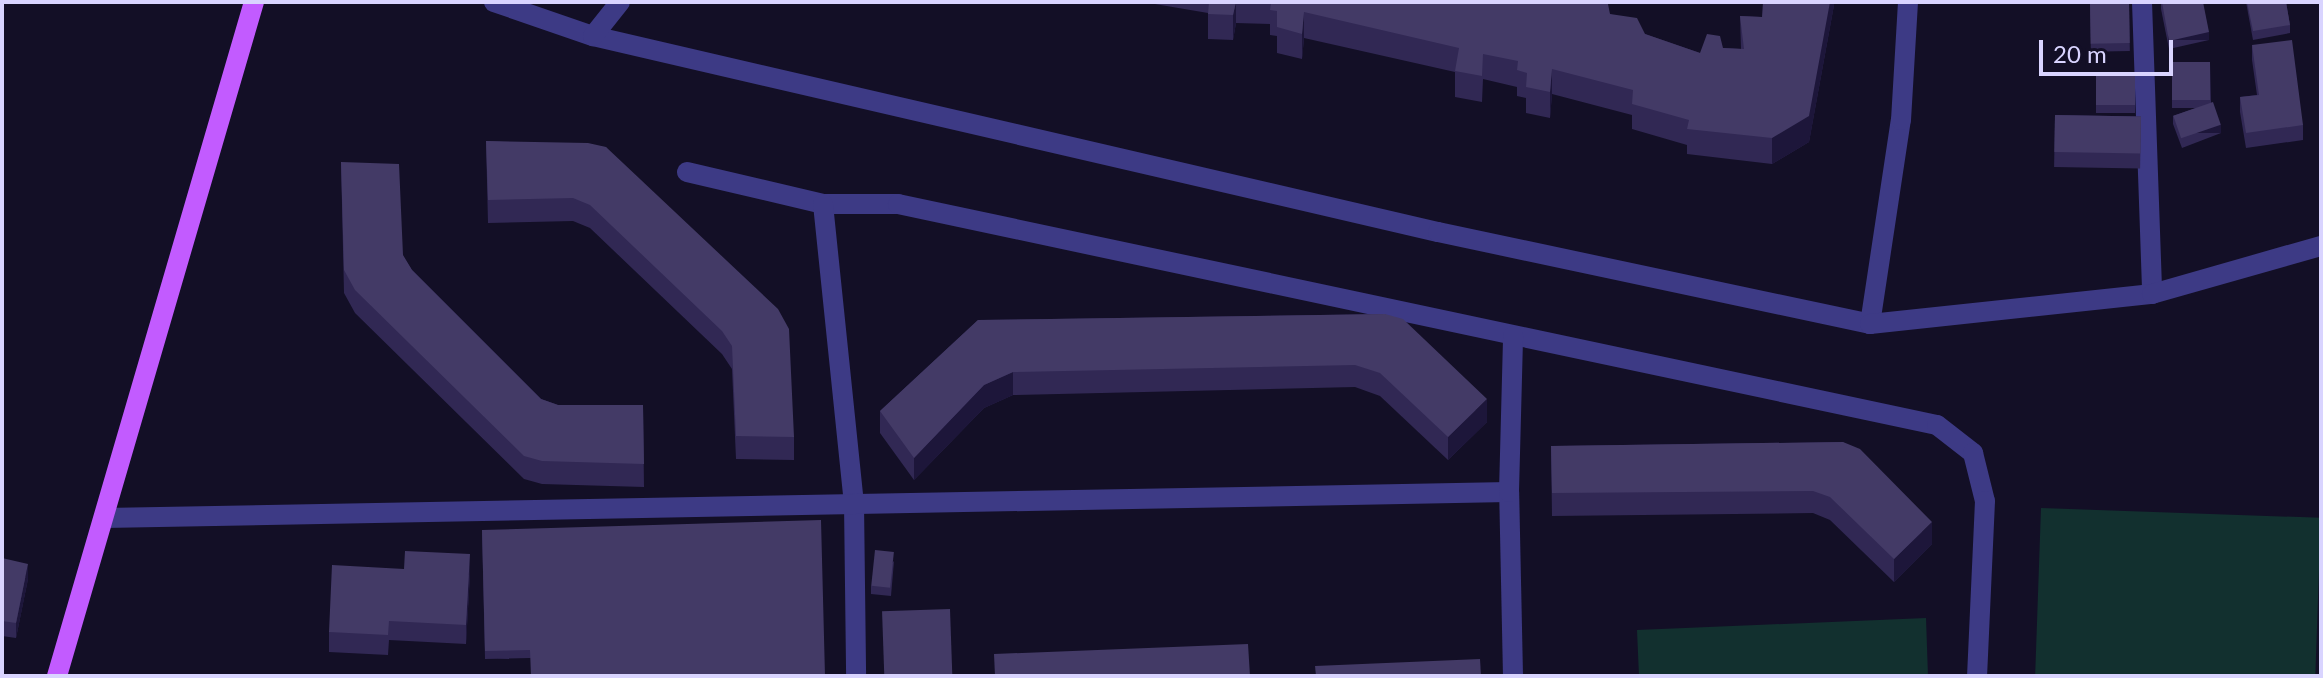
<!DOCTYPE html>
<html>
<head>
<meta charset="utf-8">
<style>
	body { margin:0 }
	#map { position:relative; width:2323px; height:678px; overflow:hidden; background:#130f26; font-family:Lato,sans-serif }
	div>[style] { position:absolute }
	.green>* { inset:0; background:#12302f; transform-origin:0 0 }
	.minor>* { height:20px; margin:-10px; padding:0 10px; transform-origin:10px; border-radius:10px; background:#3d3a85 }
	.major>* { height:20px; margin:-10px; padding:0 10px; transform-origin:10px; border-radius:10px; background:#c25bff }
	.wall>* { inset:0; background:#312854; transform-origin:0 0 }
	.shaded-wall>* { inset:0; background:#1d163a; transform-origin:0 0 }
	.building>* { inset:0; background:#433a66; transform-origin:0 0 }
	span { translate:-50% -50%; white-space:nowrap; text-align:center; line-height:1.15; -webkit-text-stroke:7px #130f26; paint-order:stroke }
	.frame { position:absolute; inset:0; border:4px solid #d9d4ff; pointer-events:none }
	.scale { position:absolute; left:2039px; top:40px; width:134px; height:36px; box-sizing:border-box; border:4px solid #d9d4ff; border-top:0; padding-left:10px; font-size:24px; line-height:28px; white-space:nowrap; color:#d9d4ff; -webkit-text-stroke:6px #130f26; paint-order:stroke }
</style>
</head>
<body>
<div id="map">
	<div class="green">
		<div style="left:2041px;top:508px;width:280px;height:168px;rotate:2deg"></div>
		<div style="clip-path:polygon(1926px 618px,1928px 676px,1639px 676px,1637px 630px)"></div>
	</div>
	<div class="minor">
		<div style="left:494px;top:2px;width:105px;rotate:19deg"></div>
		<div style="left:593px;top:36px;width:867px;rotate:13.06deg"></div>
		<div style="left:1438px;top:232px;width:442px;rotate:12deg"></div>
		<div style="left:1870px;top:324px;width:206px;rotate:-81.4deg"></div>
		<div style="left:1901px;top:120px;width:118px;rotate:-86.6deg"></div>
		<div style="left:2142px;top:2px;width:292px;rotate:88deg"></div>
		<div style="left:593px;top:36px;width:43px;rotate:-51.5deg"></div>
		<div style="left:687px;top:172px;width:140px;rotate:13.2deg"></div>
		<div style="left:823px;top:204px;width:75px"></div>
		<div style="left:898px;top:204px;width:1062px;rotate:12.01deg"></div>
		<div style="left:1937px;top:425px;width:46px;rotate:37.9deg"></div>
		<div style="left:1973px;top:453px;width:49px;rotate:76deg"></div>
		<div style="left:1985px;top:501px;width:175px;rotate:92.6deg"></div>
		<div style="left:823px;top:204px;width:301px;rotate:84.1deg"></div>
		<div style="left:854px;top:503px;width:173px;rotate:89.3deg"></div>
		<div style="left:1870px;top:324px;width:284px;rotate:-6.1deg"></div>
		<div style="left:2152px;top:294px;width:176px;rotate:-15.9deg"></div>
		<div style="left:104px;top:518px;width:1405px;rotate:-1.06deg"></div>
		<div style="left:1513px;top:676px;width:184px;rotate:-91.2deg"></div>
		<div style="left:1509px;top:492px;width:156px;rotate:-88.5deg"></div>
	</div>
	<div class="major">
		<div style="left:57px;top:676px;width:702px;rotate:-73.71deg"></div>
	</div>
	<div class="wall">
		<div style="clip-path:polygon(1143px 2px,1596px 2px,1610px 14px,1645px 34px,1700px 53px,1723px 48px,1741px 49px,1740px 16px,1762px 17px,1834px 2px,1834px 5px,1809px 142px,1772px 164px,1687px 154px,1687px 145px,1632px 129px,1632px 115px,1552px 94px,1550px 118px,1526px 113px,1526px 98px,1517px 96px,1517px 87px,1483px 79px,1482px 102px,1455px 97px,1455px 72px,1304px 38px,1302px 59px,1277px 53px,1277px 36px,1270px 35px,1270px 24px,1236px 23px,1233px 40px,1208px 39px,1208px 13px)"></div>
		<div style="left:2129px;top:2px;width:49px;height:39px;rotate:89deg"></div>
		<div style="clip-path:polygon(2161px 2px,2209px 40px,2169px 49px,2161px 9px)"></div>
		<div style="clip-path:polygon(2246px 2px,2286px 2px,2290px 25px,2290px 33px,2253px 40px)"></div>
		<div style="clip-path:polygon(2252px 45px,2303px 125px,2303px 140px,2246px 148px,2240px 112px,2240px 97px,2257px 95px,2252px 60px)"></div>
		<div style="clip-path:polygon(2172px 62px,2210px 62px,2211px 102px,2221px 133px,2182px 148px,2173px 124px,2173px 116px,2196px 108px,2172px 108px)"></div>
		<div style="left:2096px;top:72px;width:39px;height:41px"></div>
		<div style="left:2055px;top:115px;width:86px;height:52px;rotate:1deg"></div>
		<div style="clip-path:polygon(486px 141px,606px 147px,794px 437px,794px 460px,736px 459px,732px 369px,722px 354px,590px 228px,573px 221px,488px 223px)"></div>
		<div style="clip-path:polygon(341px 162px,412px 270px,541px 399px,558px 405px,643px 405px,644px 487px,542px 484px,524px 479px,355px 313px,344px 293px)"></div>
		<div style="clip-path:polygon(1385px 314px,1487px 422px,1448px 460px,1380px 396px,1355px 387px,1013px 395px,984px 408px,914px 480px,880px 433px,880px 411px,978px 320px)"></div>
		<div style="clip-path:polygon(1843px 442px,1932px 544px,1894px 582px,1830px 520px,1813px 513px,1552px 516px,1551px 446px)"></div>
		<div style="clip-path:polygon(482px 530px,825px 676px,530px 658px,485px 659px)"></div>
		<div style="clip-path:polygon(2px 558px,28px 579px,16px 638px,2px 636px)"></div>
		<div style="clip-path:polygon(894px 561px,891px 596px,871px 594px,871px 586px)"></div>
		<div style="clip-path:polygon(470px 574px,466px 644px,389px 640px,388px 655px,329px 652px,329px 632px)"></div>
	</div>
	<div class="shaded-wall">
		<div style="clip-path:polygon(1236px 2px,1236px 23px,1233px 40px,1233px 15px)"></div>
		<div style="clip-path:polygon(1830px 2px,1834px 2px,1834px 5px,1809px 142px,1772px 164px,1772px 138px)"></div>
		<div style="clip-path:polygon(1304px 12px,1304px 38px,1302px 59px,1302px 34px)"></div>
		<div style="left:2209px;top:32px;width:8px;height:41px;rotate:90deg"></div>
		<div style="clip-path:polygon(1552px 69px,1552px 94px,1550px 118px,1550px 92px)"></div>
		<div style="left:2221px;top:125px;width:8px;height:42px;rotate:90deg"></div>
		<div style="clip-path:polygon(1013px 372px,1013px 395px,984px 408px,914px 480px,914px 458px,984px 385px)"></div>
		<div style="clip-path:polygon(1487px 399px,1487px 422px,1448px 460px,1448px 437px)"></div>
		<div style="clip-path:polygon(1932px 522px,1932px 544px,1894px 582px,1894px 559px)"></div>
		<div style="clip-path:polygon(470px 554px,470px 574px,466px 644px,466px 625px)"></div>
		<div style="clip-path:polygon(28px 564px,28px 579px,16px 638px,16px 623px)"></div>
	</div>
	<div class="building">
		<div style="clip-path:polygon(1209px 2px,1236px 2px,1233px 15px,1208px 14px)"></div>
		<div style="clip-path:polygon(1271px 2px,1596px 2px,1608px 4px,1610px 14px,1637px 18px,1645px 34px,1700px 53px,1707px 34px,1720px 36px,1723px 48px,1744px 49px,1740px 16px,1762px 17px,1763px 2px,1830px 2px,1809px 116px,1772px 138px,1687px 129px,1689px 120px,1632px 104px,1633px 90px,1552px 69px,1550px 92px,1526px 87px,1527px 73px,1517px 70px,1518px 61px,1483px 54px,1482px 76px,1455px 71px,1459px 48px,1304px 12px,1302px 34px,1277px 27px,1277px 11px,1270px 10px)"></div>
		<div style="left:2129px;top:2px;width:41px;height:39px;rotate:89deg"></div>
		<div style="clip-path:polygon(2162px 2px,2203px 2px,2209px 32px,2169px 41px)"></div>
		<div style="clip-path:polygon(2247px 2px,2286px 2px,2290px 25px,2253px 31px)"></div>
		<div style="clip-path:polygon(2292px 40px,2303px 125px,2246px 133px,2240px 97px,2259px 95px,2252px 45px)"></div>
		<div style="left:2172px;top:62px;width:38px;height:38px"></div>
		<div style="left:2096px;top:72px;width:39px;height:33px"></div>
		<div style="left:2213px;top:102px;width:24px;height:42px;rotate:71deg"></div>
		<div style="left:2055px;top:115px;width:86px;height:37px;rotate:1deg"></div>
		<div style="clip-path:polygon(486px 141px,588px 143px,606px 147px,778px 309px,789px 329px,794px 437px,736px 436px,732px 346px,722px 331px,590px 205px,573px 198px,488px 200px)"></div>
		<div style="clip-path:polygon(341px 162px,399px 164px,403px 255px,412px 270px,541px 399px,558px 405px,643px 405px,644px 464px,542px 461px,524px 456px,355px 290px,344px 270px)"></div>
		<div style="clip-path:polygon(1385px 314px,1403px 319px,1487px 399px,1448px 437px,1380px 373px,1355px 365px,1013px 372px,984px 385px,914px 458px,880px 411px,978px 320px)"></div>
		<div style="clip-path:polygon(1843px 442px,1860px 449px,1932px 522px,1894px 559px,1830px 497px,1813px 491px,1552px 493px,1551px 446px)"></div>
		<div style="clip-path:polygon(821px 520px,825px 676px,531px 676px,530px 650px,485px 651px,482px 530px)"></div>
		<div style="left:875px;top:550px;width:19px;height:36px;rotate:6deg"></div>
		<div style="clip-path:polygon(405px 551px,470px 554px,466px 625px,389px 621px,388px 635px,329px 632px,332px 565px,404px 569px)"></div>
		<div style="clip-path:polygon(2px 558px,28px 564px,16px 623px,2px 621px)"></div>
		<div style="left:950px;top:609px;width:67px;height:68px;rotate:88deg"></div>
		<div style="clip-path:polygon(1248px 644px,1250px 676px,995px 676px,994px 654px)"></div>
		<div style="clip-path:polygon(1480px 659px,1481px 676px,1316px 676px,1315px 666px)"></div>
	</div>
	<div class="frame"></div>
	<div class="scale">20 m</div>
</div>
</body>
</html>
